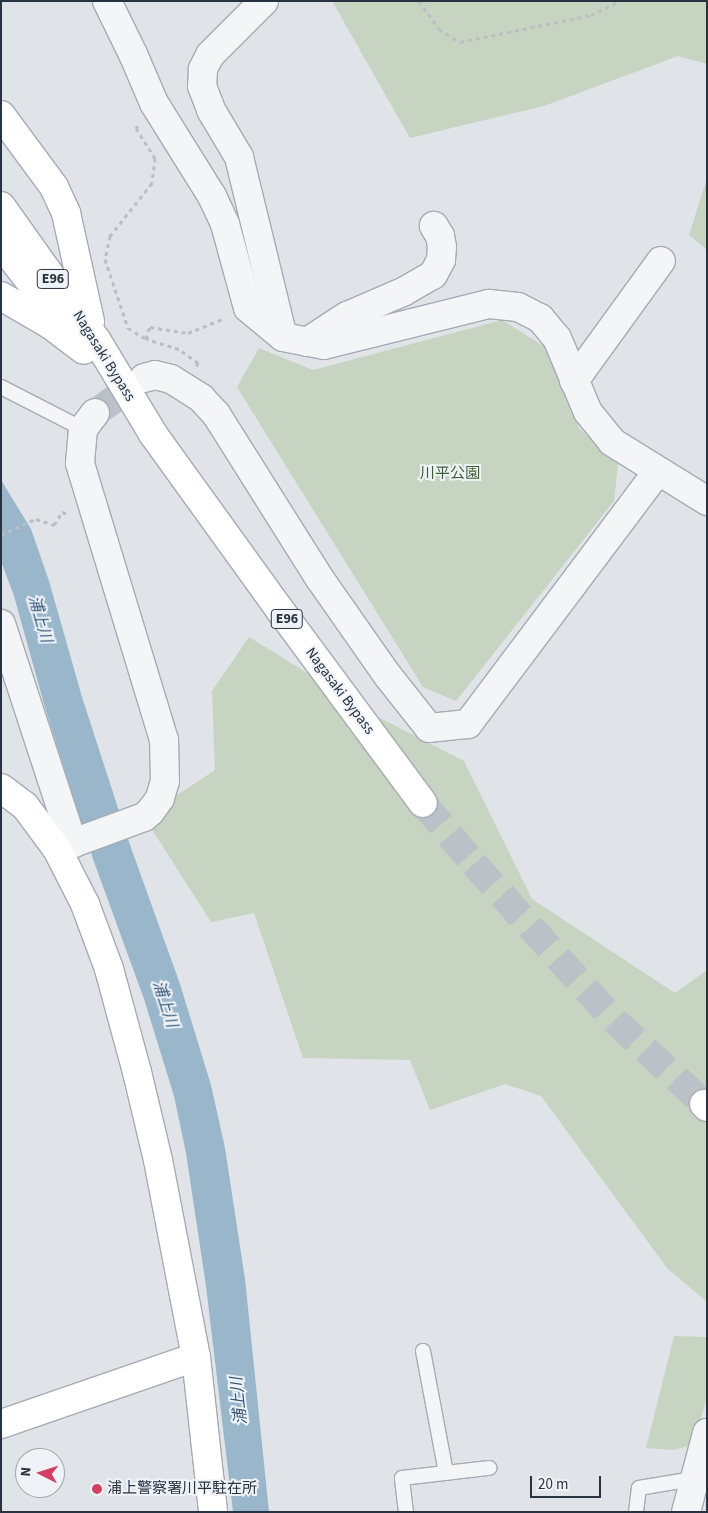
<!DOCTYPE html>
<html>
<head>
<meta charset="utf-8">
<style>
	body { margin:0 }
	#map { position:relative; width:708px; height:1513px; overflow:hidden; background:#e0e4e9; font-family:"Source Sans 3","Noto Sans JP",sans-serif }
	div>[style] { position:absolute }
	.green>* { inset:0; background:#c7d4c1 }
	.water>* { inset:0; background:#99b6cb }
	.street-tunnel>* { height:28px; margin-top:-14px; transform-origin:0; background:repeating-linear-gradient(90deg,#bbc1c7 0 28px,transparent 0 42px) }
	.highway-tunnel>* { height:28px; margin-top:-14px; transform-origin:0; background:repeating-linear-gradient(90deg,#bbc1c7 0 28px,transparent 0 42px) }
	.path>* { height:3px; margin-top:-1.5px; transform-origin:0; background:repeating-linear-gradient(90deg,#babfc4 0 4px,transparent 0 8px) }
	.roads { filter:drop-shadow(1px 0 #a5abb3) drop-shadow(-1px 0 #a5abb3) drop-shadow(0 1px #a5abb3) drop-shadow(0 -1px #a5abb3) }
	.lane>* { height:14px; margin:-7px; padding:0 7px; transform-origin:7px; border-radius:7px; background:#f3f5f7 }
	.street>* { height:28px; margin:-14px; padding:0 14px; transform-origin:14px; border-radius:14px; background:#f3f5f7 }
	.secondary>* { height:28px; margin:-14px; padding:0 14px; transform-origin:14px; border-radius:14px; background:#fff }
	.highway>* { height:28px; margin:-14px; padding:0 14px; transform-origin:14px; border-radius:14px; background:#fff }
	.dots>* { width:14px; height:14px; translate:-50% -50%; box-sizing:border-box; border:2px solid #eff3f7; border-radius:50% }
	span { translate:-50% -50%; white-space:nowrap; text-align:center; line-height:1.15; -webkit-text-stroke:4px #eff3f7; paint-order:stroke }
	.shield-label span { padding:1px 4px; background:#eff3f7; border:1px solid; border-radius:4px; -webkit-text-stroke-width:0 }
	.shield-label { font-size:14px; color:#283341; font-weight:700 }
	.street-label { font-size:15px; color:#283341 }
	.park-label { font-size:15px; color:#405e34 }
	.poi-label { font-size:15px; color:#283341 }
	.left { translate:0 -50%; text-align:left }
	.water-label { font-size:16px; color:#305677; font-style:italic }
	.frame { position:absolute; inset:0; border:2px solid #283341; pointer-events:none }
	.north { position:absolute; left:15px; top:1448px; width:50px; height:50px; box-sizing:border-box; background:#eff3f7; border:1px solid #9fa6ae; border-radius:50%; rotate:275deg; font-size:14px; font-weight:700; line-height:20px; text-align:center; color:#283341 }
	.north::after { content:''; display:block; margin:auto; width:18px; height:22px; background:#d34063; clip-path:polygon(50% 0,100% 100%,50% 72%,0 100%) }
	.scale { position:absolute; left:530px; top:1476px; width:71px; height:22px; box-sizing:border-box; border:2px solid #283341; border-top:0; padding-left:6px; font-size:15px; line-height:18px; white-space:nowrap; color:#283341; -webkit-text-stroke:4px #eff3f7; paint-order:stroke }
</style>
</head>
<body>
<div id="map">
	<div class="green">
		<div style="clip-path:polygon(332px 1px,707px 1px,707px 64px,678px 56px,544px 106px,410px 138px)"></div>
		<div style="clip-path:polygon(707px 178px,707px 250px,689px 235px)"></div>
		<div style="clip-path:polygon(502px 320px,545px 347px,579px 428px,618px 464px,614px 501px,456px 701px,423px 687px,237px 387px,259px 348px,313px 370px)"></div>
		<div style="clip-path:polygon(249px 637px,380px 718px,464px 761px,532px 899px,675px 993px,707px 970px,707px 1302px,667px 1268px,541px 1096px,505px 1084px,430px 1110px,410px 1060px,303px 1058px,254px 913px,211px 922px,144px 817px,215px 770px,212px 691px)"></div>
		<div style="clip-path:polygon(674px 1336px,707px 1337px,707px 1396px,694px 1444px,674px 1450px,646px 1448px)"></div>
	</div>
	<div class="water">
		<div style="clip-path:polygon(1px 480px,31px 529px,49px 581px,82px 697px,130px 845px,180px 984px,211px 1085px,225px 1148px,245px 1279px,269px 1512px,233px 1512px,206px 1286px,186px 1153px,174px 1096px,144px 999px,93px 859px,46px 711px,14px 596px,1px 561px)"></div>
	</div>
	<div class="street-tunnel">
		<div style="left:95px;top:413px;width:60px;rotate:-35.5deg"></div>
	</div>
	<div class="highway-tunnel">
		<div style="left:423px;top:803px;width:80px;rotate:50.1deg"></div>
		<div style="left:474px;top:864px;width:211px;rotate:48.1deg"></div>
		<div style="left:615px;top:1021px;width:122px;rotate:43deg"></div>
	</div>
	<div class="path">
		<div style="left:419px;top:1px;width:34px;rotate:54deg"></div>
		<div style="left:439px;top:29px;width:25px;rotate:32deg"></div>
		<div style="left:460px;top:42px;width:134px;rotate:-11.6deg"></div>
		<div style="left:591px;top:15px;width:32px;rotate:-26deg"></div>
		<div style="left:138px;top:126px;width:3px;rotate:135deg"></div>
		<div style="left:136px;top:128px;width:36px;rotate:58deg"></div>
		<div style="left:155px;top:158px;width:25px;rotate:97deg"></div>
		<div style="left:152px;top:183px;width:68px;rotate:128.4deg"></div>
		<div style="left:110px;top:236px;width:24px;rotate:102deg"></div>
		<div style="left:105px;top:259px;width:73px;rotate:71.6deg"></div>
		<div style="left:128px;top:328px;width:21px;rotate:31deg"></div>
		<div style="left:196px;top:366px;width:4px;rotate:-56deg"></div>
		<div style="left:198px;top:363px;width:24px;rotate:-144deg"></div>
		<div style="left:179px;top:349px;width:34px;rotate:-163deg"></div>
		<div style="left:146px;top:339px;width:13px;rotate:-72deg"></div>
		<div style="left:150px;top:327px;width:38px;rotate:9deg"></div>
		<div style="left:188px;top:333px;width:40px;rotate:-22deg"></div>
		<div style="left:1px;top:535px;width:38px;rotate:-25deg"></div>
		<div style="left:36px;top:519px;width:19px;rotate:18deg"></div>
		<div style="left:54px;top:525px;width:15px;rotate:-58deg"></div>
		<div style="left:62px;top:512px;width:6px;rotate:18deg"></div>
	</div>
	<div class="roads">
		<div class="lane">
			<div style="left:1px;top:387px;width:92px;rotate:27.1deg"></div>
			<div style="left:423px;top:1351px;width:124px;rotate:79.3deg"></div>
			<div style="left:406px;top:1512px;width:34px;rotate:-97deg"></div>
			<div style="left:402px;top:1478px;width:88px;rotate:-6.6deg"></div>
			<div style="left:636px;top:1512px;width:24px;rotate:-83deg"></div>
			<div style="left:639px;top:1488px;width:55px;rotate:-9.5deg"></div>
		</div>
		<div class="street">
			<div style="left:107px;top:1px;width:59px;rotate:63.9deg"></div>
			<div style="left:133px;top:54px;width:53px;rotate:66.8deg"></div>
			<div style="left:154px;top:103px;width:110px;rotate:58.1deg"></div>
			<div style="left:212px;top:196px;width:31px;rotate:65deg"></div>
			<div style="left:225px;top:224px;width:87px;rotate:74.7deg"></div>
			<div style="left:248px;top:308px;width:45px;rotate:39.6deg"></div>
			<div style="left:283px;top:337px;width:42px;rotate:11deg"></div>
			<div style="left:324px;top:345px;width:170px;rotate:-14deg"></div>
			<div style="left:489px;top:304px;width:29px;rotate:6deg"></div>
			<div style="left:518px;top:307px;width:25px;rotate:27deg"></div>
			<div style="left:540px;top:318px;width:26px;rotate:50deg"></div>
			<div style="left:557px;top:338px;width:80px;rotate:67.3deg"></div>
			<div style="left:588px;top:412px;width:38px;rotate:51deg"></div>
			<div style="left:612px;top:442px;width:112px;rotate:31.8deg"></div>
			<div style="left:264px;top:1px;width:76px;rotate:135deg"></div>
			<div style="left:210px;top:55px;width:16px;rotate:117deg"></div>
			<div style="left:203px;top:69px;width:17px;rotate:93deg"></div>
			<div style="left:202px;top:86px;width:26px;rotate:69deg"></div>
			<div style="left:211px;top:110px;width:55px;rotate:59.2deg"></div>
			<div style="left:239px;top:157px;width:185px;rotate:76.3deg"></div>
			<div style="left:307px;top:342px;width:48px;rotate:-33deg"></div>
			<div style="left:347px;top:316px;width:61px;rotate:-23.2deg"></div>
			<div style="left:403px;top:292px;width:34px;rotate:-30deg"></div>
			<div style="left:433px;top:275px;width:17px;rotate:-62deg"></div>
			<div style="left:441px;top:260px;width:13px;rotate:-86deg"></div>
			<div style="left:442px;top:247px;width:11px;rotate:-100deg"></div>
			<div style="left:440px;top:236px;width:12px;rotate:-121deg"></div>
			<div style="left:144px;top:378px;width:11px;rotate:-15deg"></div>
			<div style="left:155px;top:375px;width:16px;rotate:14deg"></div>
			<div style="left:171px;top:379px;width:36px;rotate:32deg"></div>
			<div style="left:201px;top:398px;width:22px;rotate:47deg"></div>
			<div style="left:216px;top:414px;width:195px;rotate:57.8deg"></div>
			<div style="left:320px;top:579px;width:118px;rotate:55deg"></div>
			<div style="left:388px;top:676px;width:66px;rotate:51.7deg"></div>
			<div style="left:429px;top:728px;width:39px;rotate:-6deg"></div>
			<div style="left:468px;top:724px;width:315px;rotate:-53.1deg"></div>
			<div style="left:574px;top:381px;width:148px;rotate:-54.1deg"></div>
			<div style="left:1px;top:624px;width:231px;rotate:71.9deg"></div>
			<div style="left:57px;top:849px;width:93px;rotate:-20.2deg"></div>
			<div style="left:144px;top:817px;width:8px;rotate:-40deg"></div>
			<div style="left:150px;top:812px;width:17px;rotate:-54deg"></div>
			<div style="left:160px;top:798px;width:18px;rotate:-74deg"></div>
			<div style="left:165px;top:781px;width:41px;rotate:-91.4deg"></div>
			<div style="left:164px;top:740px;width:289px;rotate:-106.9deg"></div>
			<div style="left:80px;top:463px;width:34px;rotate:-85deg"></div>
			<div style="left:83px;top:429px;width:20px;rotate:-53deg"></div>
			<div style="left:686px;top:1512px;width:82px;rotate:-75.1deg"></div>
		</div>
		<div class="secondary">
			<div style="left:1px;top:788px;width:30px;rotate:37deg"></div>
			<div style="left:25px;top:806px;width:54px;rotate:53.3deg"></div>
			<div style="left:57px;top:849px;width:62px;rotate:63deg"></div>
			<div style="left:85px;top:904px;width:69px;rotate:69.7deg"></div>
			<div style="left:109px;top:969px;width:107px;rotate:74.8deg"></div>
			<div style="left:137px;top:1072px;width:90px;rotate:76.6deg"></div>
			<div style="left:158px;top:1160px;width:201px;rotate:79.1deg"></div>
			<div style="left:196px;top:1357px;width:156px;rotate:83.7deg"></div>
			<div style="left:1px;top:1424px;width:206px;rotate:-19deg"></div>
		</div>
		<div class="highway">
			<div style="left:1px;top:115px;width:89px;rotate:53.6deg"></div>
			<div style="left:54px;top:187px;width:29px;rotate:65deg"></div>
			<div style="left:66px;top:213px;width:111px;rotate:77.5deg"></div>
			<div style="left:1px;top:206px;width:166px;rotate:54.6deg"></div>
			<div style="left:97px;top:341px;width:109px;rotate:58.9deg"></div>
			<div style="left:153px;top:434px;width:217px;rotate:54.2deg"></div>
			<div style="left:280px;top:610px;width:240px;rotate:53.5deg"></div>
			<div style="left:1px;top:244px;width:96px;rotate:52.2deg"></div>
			<div style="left:1px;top:296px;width:58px;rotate:30.1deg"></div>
			<div style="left:51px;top:325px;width:41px;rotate:37.1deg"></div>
			<div style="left:704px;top:1104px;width:4px;rotate:45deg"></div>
		</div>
	</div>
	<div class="dots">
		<div style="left:97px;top:1489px;background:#d34063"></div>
	</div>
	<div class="shield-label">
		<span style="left:53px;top:279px">E96</span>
		<span style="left:287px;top:619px">E96</span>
	</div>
	<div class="street-label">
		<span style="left:104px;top:356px;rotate:58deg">Nagasaki Bypass</span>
		<span style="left:340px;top:691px;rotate:53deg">Nagasaki Bypass</span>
	</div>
	<div class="park-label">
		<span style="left:450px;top:474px">川平公園</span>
	</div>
	<div class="poi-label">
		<span class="left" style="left:107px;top:1489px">浦上警察署川平駐在所</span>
	</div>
	<div class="water-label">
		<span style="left:40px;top:619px;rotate:74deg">浦上川</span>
		<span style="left:165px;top:1004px;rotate:72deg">浦上川</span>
		<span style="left:239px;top:1401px;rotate:-96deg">浦上川</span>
	</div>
	<div class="frame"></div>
	<div class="north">N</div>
	<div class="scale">20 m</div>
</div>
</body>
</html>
